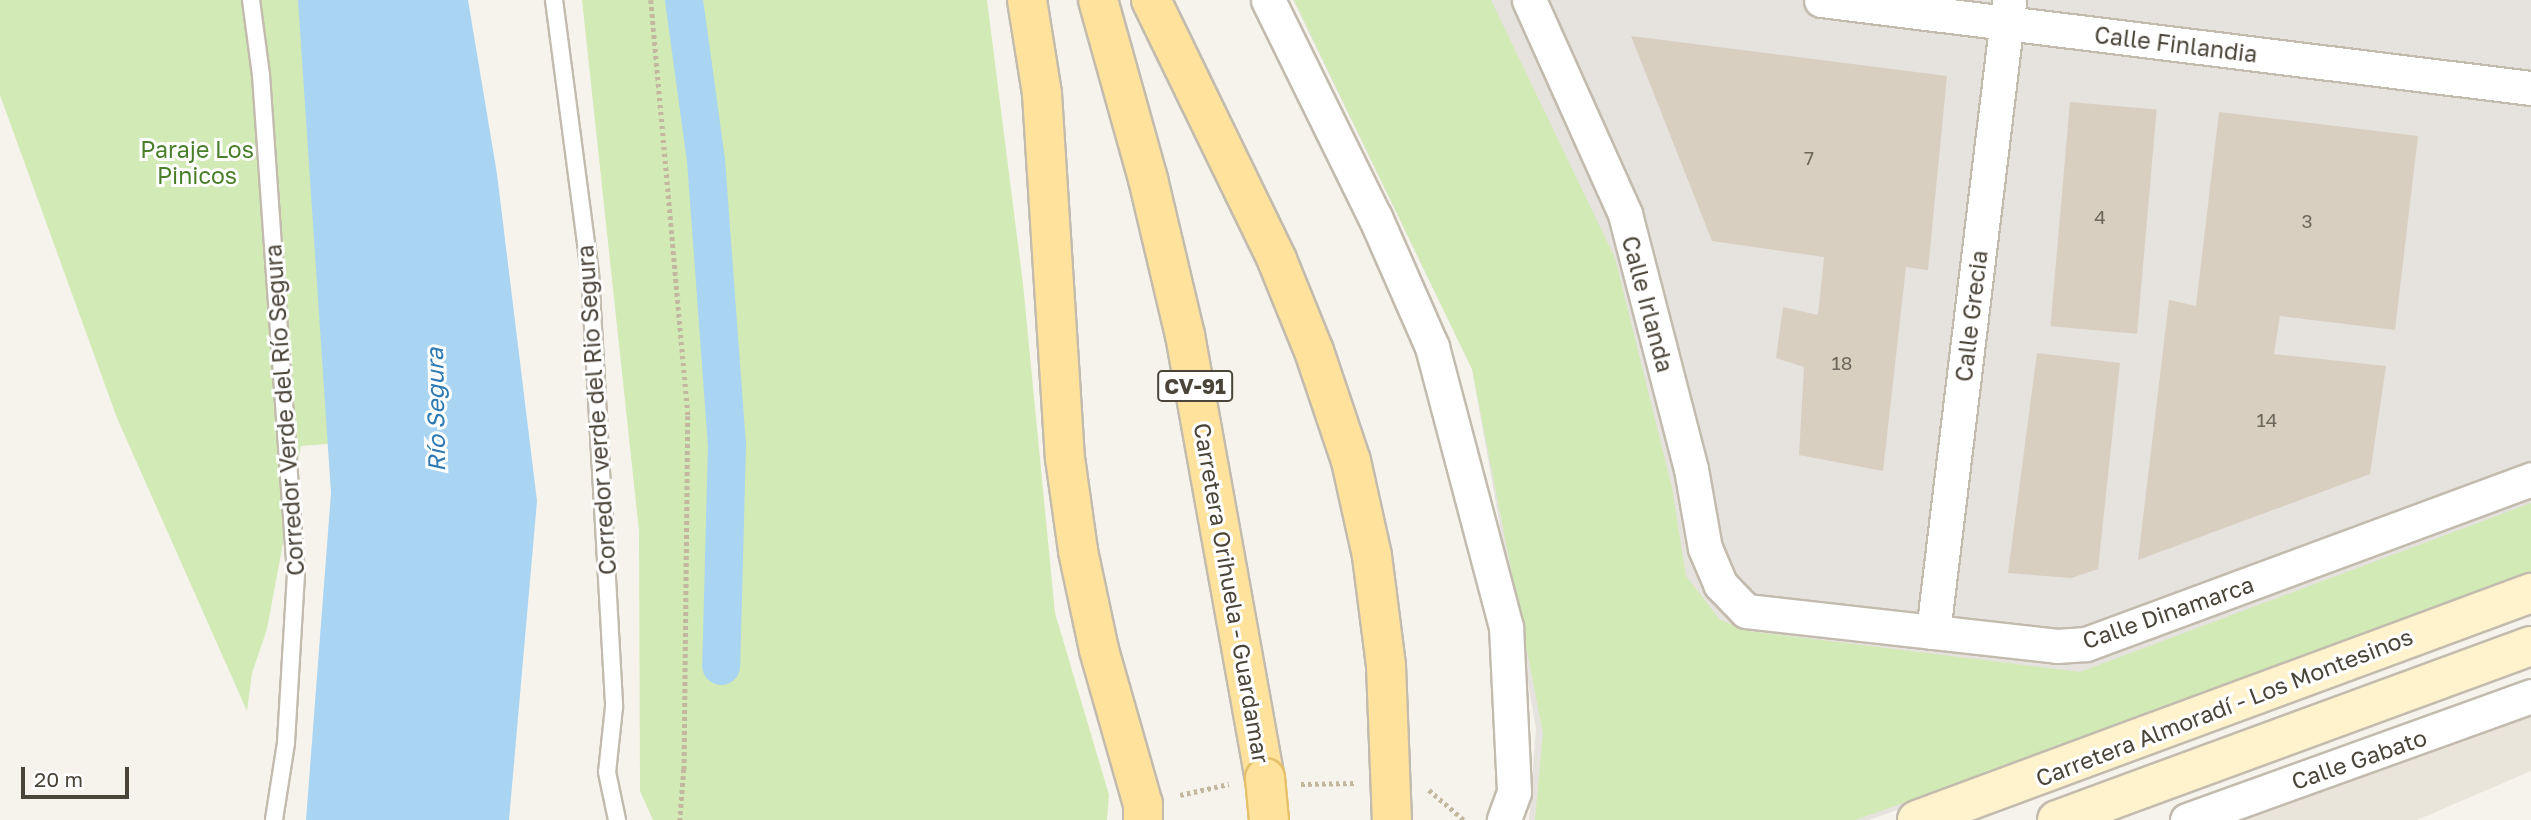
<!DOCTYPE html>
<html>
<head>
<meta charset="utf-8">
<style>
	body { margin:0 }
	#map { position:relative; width:2531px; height:820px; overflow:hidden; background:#f6f3ec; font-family:"Golos Text",sans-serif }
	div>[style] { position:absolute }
	.residential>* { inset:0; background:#eae5da }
	.industrial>* { inset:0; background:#e6e2dd }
	.green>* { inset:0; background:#d2eab5 }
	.water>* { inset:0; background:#a9d4f2 }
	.canal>* { height:38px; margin:-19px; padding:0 19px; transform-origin:19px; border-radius:19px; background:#a9d4f2 }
	.building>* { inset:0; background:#d8cfc1; transform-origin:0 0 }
	.path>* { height:4.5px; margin-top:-2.25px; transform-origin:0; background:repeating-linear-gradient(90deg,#c4b79f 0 3.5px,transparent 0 7px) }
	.roads { filter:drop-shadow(2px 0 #c2bbae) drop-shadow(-2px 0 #c2bbae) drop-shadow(0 2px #c2bbae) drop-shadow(0 -2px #c2bbae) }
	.lane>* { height:16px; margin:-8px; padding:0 8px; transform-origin:8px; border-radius:8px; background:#fff }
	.street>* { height:33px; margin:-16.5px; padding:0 16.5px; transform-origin:16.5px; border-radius:16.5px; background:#fff }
	.secondary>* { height:38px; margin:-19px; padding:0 19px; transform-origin:19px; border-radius:19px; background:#fff3cd }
	.primary>* { height:38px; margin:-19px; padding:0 19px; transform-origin:19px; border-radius:19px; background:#ffe39c }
	.bridges { filter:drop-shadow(2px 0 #e6c16a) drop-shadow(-2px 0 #e6c16a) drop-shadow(0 2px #e6c16a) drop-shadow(0 -2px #e6c16a) }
	.primary-bridge>* { height:38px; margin:-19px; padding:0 19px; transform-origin:19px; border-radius:19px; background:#ffe39c }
	span { translate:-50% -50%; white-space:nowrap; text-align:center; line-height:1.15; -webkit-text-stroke:6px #fff; paint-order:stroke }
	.number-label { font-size:19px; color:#6e675b }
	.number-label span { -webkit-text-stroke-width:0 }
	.shield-label span { padding:2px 5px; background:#fff; border:2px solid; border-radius:5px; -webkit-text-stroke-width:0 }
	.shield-label { font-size:21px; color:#4b4439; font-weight:700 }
	.street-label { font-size:23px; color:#4b4439 }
	.park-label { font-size:23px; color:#4a7f2a }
	.water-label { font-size:24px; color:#2e7ab2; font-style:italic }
	.scale { position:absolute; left:21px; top:767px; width:108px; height:32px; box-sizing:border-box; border:4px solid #4b4439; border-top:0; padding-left:9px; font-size:21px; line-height:24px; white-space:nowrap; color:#4b4439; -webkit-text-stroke:5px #fff; paint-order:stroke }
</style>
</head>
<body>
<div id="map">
	<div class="residential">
		<div style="clip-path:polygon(2531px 696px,2531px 771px,2417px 820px,2187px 820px)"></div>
	</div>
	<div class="industrial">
		<div style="clip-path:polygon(1293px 0,2531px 0,2531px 585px,1869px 820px,1529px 820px,1536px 729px,1472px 369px)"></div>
	</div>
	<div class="green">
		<div style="clip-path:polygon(0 0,334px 0,363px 441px,301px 446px,267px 629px,252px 673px,247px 711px,117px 418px,0 95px)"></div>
		<div style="clip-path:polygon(582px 0,987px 0,1023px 284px,1055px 613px,1109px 795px,1107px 820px,653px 820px,640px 791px,639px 531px)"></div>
		<div style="clip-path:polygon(1294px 0,1491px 0,1615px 258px,1672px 488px,1686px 576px,1720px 620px,1748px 631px,2080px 672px,2531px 503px,2531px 582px,1855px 820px,1535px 820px,1543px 733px,1472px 369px)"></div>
	</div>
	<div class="water">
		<div style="clip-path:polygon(298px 0,468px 0,497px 174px,537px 501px,509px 820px,306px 820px,331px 493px)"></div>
	</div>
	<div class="canal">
		<div style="left:684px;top:0;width:162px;rotate:82.2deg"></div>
		<div style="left:706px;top:160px;width:285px;rotate:85.8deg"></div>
		<div style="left:727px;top:444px;width:222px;rotate:91.5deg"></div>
	</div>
	<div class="building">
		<div style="clip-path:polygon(1631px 36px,1947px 76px,1928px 270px,1906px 267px,1883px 471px,1799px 455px,1804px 367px,1776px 358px,1783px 307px,1818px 315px,1824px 257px,1712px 241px)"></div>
		<div style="left:2070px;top:102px;width:87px;height:225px;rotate:5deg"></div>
		<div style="clip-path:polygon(2219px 112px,2418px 136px,2395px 330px,2280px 316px,2274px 354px,2386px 366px,2370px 474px,2138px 560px,2169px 300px,2196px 306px)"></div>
		<div style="clip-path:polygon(2037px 353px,2120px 363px,2098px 569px,2071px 578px,2008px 573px)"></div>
	</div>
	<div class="path">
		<div style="left:651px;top:0;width:418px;rotate:84.9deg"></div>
		<div style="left:688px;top:416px;width:353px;rotate:90.6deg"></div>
		<div style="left:684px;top:769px;width:51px;rotate:94.5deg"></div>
		<div style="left:1301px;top:784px;width:54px;rotate:-1.1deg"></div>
		<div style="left:1429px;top:790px;width:46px;rotate:40.6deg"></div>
		<div style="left:1180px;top:795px;width:50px;rotate:-12.7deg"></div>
	</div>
	<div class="roads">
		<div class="lane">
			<div style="left:251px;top:0;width:76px;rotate:82.4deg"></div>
			<div style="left:261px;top:75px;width:500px;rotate:85.99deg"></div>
			<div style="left:296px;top:574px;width:169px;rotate:93.4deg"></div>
			<div style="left:286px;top:743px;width:78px;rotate:98.9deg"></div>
			<div style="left:554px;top:0;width:276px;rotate:82.5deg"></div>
			<div style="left:590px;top:274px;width:434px;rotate:86.8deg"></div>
			<div style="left:614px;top:707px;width:65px;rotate:96.1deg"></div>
			<div style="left:607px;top:772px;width:49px;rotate:78.2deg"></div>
		</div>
		<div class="street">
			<div style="left:1268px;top:0;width:242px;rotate:63.8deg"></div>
			<div style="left:1375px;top:217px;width:142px;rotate:66.3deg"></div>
			<div style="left:1432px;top:347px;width:290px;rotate:75.2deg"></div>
			<div style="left:1506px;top:627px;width:165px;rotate:87.2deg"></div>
			<div style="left:1514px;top:792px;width:30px;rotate:110deg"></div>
			<div style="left:1529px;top:0;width:235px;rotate:65.8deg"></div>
			<div style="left:1625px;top:214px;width:263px;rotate:75.5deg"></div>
			<div style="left:1691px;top:469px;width:80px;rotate:80deg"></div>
			<div style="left:1705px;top:548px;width:39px;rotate:67deg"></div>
			<div style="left:1720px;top:584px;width:37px;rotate:46deg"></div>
			<div style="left:1746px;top:611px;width:313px;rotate:6.4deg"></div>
			<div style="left:2057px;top:646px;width:29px;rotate:-4deg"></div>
			<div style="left:2086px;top:644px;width:475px;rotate:-20.3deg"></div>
			<div style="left:1821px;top:0;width:715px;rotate:7.07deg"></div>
			<div style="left:1933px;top:632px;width:635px;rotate:-83.12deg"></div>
			<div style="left:2187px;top:820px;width:366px;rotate:-19.8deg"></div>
		</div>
		<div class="secondary">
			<div style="left:1917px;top:820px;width:655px;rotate:-20.29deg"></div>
			<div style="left:2057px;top:820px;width:505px;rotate:-20.16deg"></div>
		</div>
		<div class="primary">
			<div style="left:1027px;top:0;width:95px;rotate:80.9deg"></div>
			<div style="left:1042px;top:94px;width:365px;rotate:86.4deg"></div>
			<div style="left:1065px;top:458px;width:94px;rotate:82deg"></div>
			<div style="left:1078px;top:551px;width:101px;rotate:78deg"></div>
			<div style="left:1099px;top:650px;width:160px;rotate:74.1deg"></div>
			<div style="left:1143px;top:804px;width:16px;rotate:90deg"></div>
			<div style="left:1098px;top:0;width:186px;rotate:74.4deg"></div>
			<div style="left:1148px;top:179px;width:160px;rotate:76.7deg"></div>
			<div style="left:1185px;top:335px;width:450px;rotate:79.8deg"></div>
			<div style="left:1151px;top:0;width:289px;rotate:64.1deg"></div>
			<div style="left:1277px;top:260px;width:98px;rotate:67.9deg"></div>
			<div style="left:1314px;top:351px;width:116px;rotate:71.4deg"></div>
			<div style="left:1351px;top:461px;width:97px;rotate:77.5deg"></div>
			<div style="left:1372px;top:556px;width:111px;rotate:82.7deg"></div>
			<div style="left:1386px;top:666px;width:154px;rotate:87.8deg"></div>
		</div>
	</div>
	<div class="bridges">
		<div class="primary-bridge">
			<div style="left:1265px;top:778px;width:42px;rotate:84.6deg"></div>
		</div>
	</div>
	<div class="number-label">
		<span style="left:1809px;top:158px">7</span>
		<span style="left:2100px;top:217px">4</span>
		<span style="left:2307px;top:221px">3</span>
		<span style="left:1842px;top:363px">18</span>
		<span style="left:2267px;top:420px">14</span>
	</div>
	<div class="shield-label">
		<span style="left:1195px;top:386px">CV-91</span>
	</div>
	<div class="street-label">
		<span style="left:2176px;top:44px;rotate:7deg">Calle Finlandia</span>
		<span style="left:1648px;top:304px;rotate:75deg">Calle Irlanda</span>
		<span style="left:1971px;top:316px;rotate:-83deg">Calle Grecia</span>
		<span style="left:284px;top:410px;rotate:-94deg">Corredor Verde del Río Segura</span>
		<span style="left:596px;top:410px;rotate:-94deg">Corredor verde del Rio Segura</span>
		<span style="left:1232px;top:593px;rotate:80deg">Carretera Orihuela - Guardamar</span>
		<span style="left:2168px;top:612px;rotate:-19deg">Calle Dinamarca</span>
		<span style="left:2224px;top:707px;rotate:-21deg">Carretera Almoradí - Los Montesinos</span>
		<span style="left:2359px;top:759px;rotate:-19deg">Calle Gabato</span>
	</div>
	<div class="park-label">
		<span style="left:197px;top:162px">Paraje Los<br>Pinicos</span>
	</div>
	<div class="water-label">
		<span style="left:435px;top:410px;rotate:-91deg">Río Segura</span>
	</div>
	<div class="scale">20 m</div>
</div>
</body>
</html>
